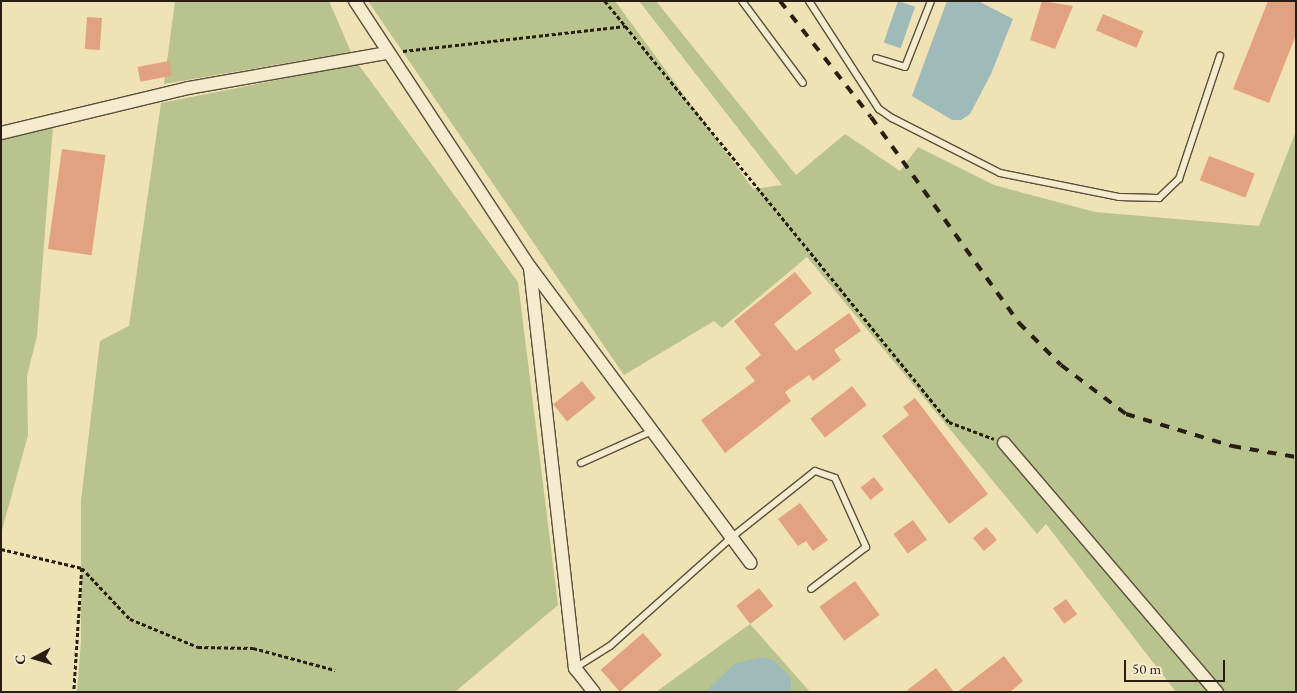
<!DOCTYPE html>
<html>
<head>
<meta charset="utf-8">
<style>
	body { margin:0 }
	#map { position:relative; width:1297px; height:693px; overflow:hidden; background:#efe2b5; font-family:"EB Garamond",serif }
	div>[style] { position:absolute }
	.green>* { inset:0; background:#b9c38d }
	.water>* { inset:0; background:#9fbbb9; transform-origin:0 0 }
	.building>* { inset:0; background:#e3a27f; transform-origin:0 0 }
	.path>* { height:2.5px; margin-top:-1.25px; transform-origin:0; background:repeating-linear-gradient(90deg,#281e13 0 4px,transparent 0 6.5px) }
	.roads { filter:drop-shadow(1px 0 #5a4f3c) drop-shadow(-1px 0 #5a4f3c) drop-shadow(0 1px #5a4f3c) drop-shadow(0 -1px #5a4f3c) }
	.service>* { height:6px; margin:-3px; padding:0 3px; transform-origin:3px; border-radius:3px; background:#f5eccf }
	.minor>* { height:12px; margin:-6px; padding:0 6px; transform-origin:6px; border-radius:6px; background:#f5eccf }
	.rail>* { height:4px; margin-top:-2px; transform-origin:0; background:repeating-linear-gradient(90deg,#281e13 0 9px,transparent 0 18px) }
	span { translate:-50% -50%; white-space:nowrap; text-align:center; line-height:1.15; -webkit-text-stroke:4px #f5eccf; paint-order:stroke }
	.frame { position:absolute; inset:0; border:2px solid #281e13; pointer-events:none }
	.north { position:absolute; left:10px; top:633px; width:50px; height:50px; -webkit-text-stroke:4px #f5eccf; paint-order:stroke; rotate:264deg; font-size:14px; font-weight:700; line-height:20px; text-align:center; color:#281e13 }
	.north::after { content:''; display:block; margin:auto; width:18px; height:22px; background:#281e13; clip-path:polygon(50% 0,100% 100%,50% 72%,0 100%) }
	.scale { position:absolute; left:1124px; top:660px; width:101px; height:22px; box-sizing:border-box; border:2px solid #281e13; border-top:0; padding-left:6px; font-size:15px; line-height:18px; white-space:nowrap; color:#281e13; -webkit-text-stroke:4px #f5eccf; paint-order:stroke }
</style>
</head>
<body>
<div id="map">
	<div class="green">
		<div style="clip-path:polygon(175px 1px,329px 1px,351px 52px,164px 84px)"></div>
		<div style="clip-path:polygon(368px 1px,615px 1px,753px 189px,782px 185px,639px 1px,656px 1px,796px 175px,845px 134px,900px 171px,918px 147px,994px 185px,1095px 212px,1259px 226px,1296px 131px,1296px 692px,1176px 692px,1046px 524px,1037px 534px,807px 257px,722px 328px,714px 321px,624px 375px)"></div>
		<div style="clip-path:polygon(358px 64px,518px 282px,558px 605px,455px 692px,77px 692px,81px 641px,81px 500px,100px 341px,129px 326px,161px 103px)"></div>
		<div style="clip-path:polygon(53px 126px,37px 336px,27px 376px,28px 435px,1px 534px,1px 139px)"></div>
		<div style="clip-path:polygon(750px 624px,810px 692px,656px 692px)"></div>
	</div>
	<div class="water">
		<div style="left:898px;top:1px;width:18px;height:44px;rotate:19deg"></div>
		<div style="clip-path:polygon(947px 1px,978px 1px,1013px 19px,991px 74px,970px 114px,961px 120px,952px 120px,912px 96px)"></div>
		<div style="clip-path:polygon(763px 657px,775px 661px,791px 678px,791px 692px,705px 692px,735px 663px)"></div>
	</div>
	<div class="building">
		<div style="clip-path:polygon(1042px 1px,1073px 6px,1055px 49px,1030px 40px)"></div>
		<div style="clip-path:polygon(1268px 1px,1296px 1px,1296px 35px,1269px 103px,1233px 89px)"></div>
		<div style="left:1103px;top:14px;width:44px;height:18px;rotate:23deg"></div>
		<div style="left:87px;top:17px;width:15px;height:32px;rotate:4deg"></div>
		<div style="left:169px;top:61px;width:15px;height:32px;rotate:79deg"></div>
		<div style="left:62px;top:149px;width:44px;height:101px;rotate:8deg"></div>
		<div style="left:1209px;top:156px;width:49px;height:26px;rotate:21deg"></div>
		<div style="clip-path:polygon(795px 272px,812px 293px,774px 324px,796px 351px,849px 313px,861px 331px,834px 350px,841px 360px,813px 381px,809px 375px,785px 392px,791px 401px,725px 453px,701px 420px,755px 381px,745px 368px,761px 355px,734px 321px)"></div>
		<div style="left:582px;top:381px;width:22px;height:37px;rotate:51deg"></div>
		<div style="left:852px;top:386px;width:24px;height:53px;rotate:52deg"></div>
		<div style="clip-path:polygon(915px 398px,988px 494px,949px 524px,882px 436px,909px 415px,903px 407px)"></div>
		<div style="left:874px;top:477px;width:16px;height:17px;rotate:52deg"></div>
		<div style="clip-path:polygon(800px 503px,828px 540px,813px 551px,806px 541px,798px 546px,778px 519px)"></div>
		<div style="left:913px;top:520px;width:24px;height:24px;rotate:54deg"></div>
		<div style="left:986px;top:527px;width:17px;height:17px;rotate:50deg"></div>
		<div style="left:855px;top:581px;width:42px;height:44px;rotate:54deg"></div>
		<div style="left:759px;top:588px;width:23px;height:29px;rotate:52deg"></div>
		<div style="left:1066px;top:599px;width:19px;height:16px;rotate:54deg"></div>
		<div style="left:643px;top:633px;width:29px;height:56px;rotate:49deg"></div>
		<div style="clip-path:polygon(1004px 656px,1023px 681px,1010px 692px,957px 692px)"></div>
		<div style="clip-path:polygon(936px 668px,954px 692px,905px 692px)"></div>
	</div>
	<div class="path">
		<div style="left:605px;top:1px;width:544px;rotate:50.75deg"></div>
		<div style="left:949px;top:422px;width:48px;rotate:20.7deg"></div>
		<div style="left:403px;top:51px;width:224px;rotate:-6.4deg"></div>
		<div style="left:1px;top:549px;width:83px;rotate:13.2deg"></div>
		<div style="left:82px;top:568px;width:124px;rotate:93.7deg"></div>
		<div style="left:82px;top:568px;width:70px;rotate:46.7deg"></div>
		<div style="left:130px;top:619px;width:74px;rotate:22.4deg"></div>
		<div style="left:198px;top:647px;width:55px;rotate:1deg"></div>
		<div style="left:253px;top:648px;width:85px;rotate:15deg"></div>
	</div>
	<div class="roads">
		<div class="service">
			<div style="left:742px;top:1px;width:102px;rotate:53.4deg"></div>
			<div style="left:809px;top:1px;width:129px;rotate:57.1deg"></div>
			<div style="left:879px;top:109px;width:16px;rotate:35deg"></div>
			<div style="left:892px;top:118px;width:121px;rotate:27deg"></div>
			<div style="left:1000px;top:173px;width:121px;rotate:11.4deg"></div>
			<div style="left:1119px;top:197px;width:40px;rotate:1.4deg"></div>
			<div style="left:1159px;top:198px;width:28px;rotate:-44deg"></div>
			<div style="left:1179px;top:179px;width:130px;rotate:-71.6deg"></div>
			<div style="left:876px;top:58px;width:30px;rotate:17deg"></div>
			<div style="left:905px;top:67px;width:71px;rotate:-68.5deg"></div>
			<div style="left:581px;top:463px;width:76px;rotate:-24.2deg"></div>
			<div style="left:575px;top:668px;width:41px;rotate:-32.2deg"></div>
			<div style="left:610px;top:646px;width:164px;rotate:-41.8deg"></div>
			<div style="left:732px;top:537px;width:106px;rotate:-38.5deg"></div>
			<div style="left:815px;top:471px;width:21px;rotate:19deg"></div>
			<div style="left:835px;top:478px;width:76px;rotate:65.8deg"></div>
			<div style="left:866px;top:547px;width:69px;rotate:142.6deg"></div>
		</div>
		<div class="minor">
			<div style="left:355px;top:1px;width:318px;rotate:56.7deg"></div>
			<div style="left:530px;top:267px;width:369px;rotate:53.3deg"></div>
			<div style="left:1px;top:133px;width:192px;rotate:-13.5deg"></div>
			<div style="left:188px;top:88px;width:202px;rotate:-10deg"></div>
			<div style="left:530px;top:268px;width:403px;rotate:83.6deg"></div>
			<div style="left:575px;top:668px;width:31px;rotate:52deg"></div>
			<div style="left:1004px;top:443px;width:328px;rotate:49.5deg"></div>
		</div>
	</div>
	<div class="rail">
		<div style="left:780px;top:1px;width:147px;rotate:51.9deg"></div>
		<div style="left:871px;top:117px;width:254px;rotate:54.3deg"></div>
		<div style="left:1019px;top:323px;width:59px;rotate:45deg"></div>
		<div style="left:1061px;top:365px;width:81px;rotate:37deg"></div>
		<div style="left:1126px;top:414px;width:111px;rotate:16.8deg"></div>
		<div style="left:1232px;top:446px;width:65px;rotate:9.8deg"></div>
	</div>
	<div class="frame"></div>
	<div class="north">С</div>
	<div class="scale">50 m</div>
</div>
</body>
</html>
